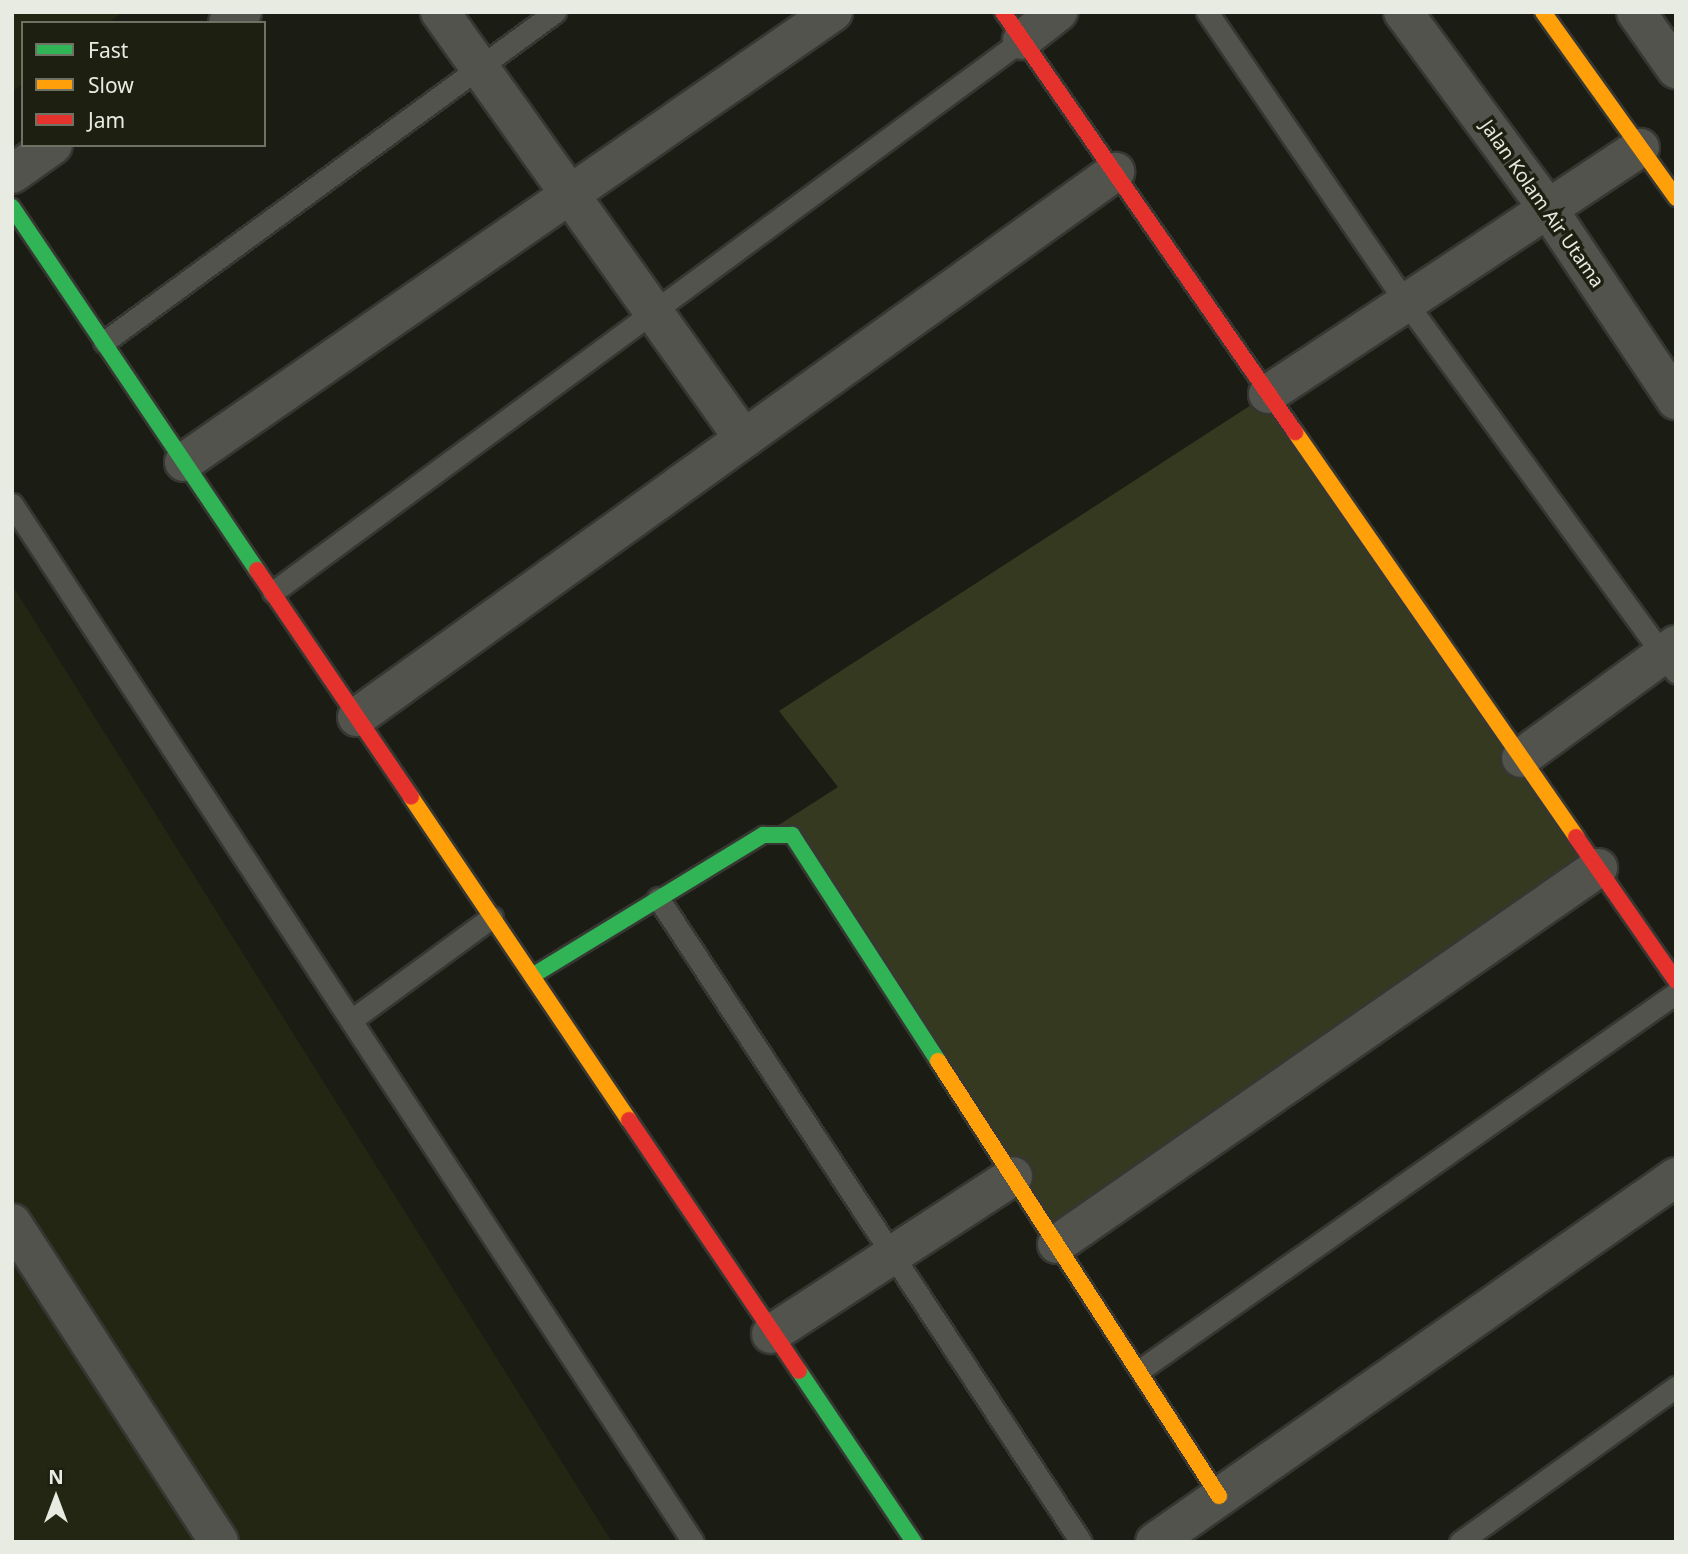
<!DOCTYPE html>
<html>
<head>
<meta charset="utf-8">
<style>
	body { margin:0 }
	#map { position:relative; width:1688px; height:1554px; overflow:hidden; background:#1b1c14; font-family:"Noto Sans",sans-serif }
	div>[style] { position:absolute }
	.built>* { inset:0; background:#222612 }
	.green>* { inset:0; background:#35391f }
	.roads { filter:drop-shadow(2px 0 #363732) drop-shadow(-2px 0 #363732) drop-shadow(0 2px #363732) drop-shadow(0 -2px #363732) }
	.lane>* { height:21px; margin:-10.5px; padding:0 10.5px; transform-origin:10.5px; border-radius:10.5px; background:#52534d }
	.street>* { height:38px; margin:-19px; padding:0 19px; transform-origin:19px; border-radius:19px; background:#52534d }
	.fast>* { height:16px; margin:-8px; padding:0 8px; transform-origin:8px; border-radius:8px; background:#30b455 }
	.slow>* { height:16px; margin:-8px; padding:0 8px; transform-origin:8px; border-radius:8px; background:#ff9f0a }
	.jam>* { height:16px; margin:-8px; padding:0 8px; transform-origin:8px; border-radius:8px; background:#e5322d }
	span { translate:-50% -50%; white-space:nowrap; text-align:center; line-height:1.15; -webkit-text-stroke:7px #1d2011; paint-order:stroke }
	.street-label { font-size:19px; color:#e8ebe1 }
	.frame { position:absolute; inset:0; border:14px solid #e8ebe1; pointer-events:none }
	.legend { position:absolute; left:21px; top:21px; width:245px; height:126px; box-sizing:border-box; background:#1d2011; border:2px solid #6e7164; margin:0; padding:9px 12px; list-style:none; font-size:21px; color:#e8ebe1 }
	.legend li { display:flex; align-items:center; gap:14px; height:35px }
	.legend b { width:35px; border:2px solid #6e7164 }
	.north { position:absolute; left:21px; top:1463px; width:70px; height:70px; -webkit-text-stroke:5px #1d2011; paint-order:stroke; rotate:0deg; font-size:19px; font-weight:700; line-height:28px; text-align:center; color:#e8ebe1 }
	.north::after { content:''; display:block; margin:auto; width:24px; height:32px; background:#e8ebe1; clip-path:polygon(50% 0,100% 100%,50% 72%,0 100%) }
</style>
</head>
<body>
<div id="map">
	<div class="built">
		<div style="clip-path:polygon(12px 12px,123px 12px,108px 23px,23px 23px,23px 84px,12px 91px)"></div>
		<div style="clip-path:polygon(12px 585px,612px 1542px,12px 1542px)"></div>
	</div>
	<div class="green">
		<div style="clip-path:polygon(1268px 394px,1598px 868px,1057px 1244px,800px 843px,763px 835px,838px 787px,779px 711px)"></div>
	</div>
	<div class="roads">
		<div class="lane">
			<div style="left:1207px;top:12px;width:350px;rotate:55.6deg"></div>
			<div style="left:1405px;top:301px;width:460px;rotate:53.9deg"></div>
			<div style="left:104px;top:342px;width:559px;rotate:-36.19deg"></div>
			<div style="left:12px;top:504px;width:1241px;rotate:56.73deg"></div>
			<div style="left:273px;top:592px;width:930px;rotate:-36.39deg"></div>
			<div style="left:658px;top:898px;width:770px;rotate:56.7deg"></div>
			<div style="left:354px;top:1018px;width:171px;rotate:-36.2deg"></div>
			<div style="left:1140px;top:1370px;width:655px;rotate:-35.12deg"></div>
			<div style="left:1460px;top:1542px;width:266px;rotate:-35.7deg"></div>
		</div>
		<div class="street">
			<div style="left:440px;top:12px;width:524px;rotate:54.55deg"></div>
			<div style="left:1403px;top:12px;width:241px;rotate:53.6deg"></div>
			<div style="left:1546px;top:206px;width:234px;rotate:56.2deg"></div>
			<div style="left:1636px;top:12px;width:70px;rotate:54.9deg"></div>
			<div style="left:228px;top:23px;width:18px;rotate:-38deg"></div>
			<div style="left:1022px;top:40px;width:46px;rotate:-37.9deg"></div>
			<div style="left:12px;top:174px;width:50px;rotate:-35.3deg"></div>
			<div style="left:1268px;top:394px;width:446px;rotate:-33.5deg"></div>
			<div style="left:184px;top:462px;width:790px;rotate:-34.74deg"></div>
			<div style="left:357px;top:717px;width:934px;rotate:-35.72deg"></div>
			<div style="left:1521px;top:758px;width:192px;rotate:-36.1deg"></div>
			<div style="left:12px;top:1223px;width:380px;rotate:57deg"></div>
			<div style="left:1057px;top:1244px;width:659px;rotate:-34.8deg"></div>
			<div style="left:771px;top:1334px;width:289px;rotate:-33.1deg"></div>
			<div style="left:1155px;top:1542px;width:636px;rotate:-35.01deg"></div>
		</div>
		<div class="fast">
			<div style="left:12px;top:207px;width:438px;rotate:56deg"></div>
			<div style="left:532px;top:976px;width:271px;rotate:-31.4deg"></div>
			<div style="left:763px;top:835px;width:29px"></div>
			<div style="left:792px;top:835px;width:269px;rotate:57.1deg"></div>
			<div style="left:799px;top:1371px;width:206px;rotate:56.1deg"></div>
		</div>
		<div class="slow">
			<div style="left:1543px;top:12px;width:229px;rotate:54.4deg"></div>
			<div style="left:1295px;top:432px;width:493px;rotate:55.2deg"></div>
			<div style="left:411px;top:797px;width:390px;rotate:56deg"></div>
			<div style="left:938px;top:1061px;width:518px;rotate:57.14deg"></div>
		</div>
		<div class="jam">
			<div style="left:1003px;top:12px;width:512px;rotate:55.19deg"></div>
			<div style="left:257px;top:570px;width:274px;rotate:55.8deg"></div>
			<div style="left:1576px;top:837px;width:175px;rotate:55.2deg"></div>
			<div style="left:629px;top:1120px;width:303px;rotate:55.9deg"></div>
		</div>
	</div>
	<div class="street-label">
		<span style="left:1542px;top:204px;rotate:55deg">Jalan Kolam Air Utama</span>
	</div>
	<div class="frame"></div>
	<ul class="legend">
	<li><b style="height:9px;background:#30b455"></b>Fast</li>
	<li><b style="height:9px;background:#ff9f0a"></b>Slow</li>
	<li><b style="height:9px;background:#e5322d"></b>Jam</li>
	</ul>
	<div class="north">N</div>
</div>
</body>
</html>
